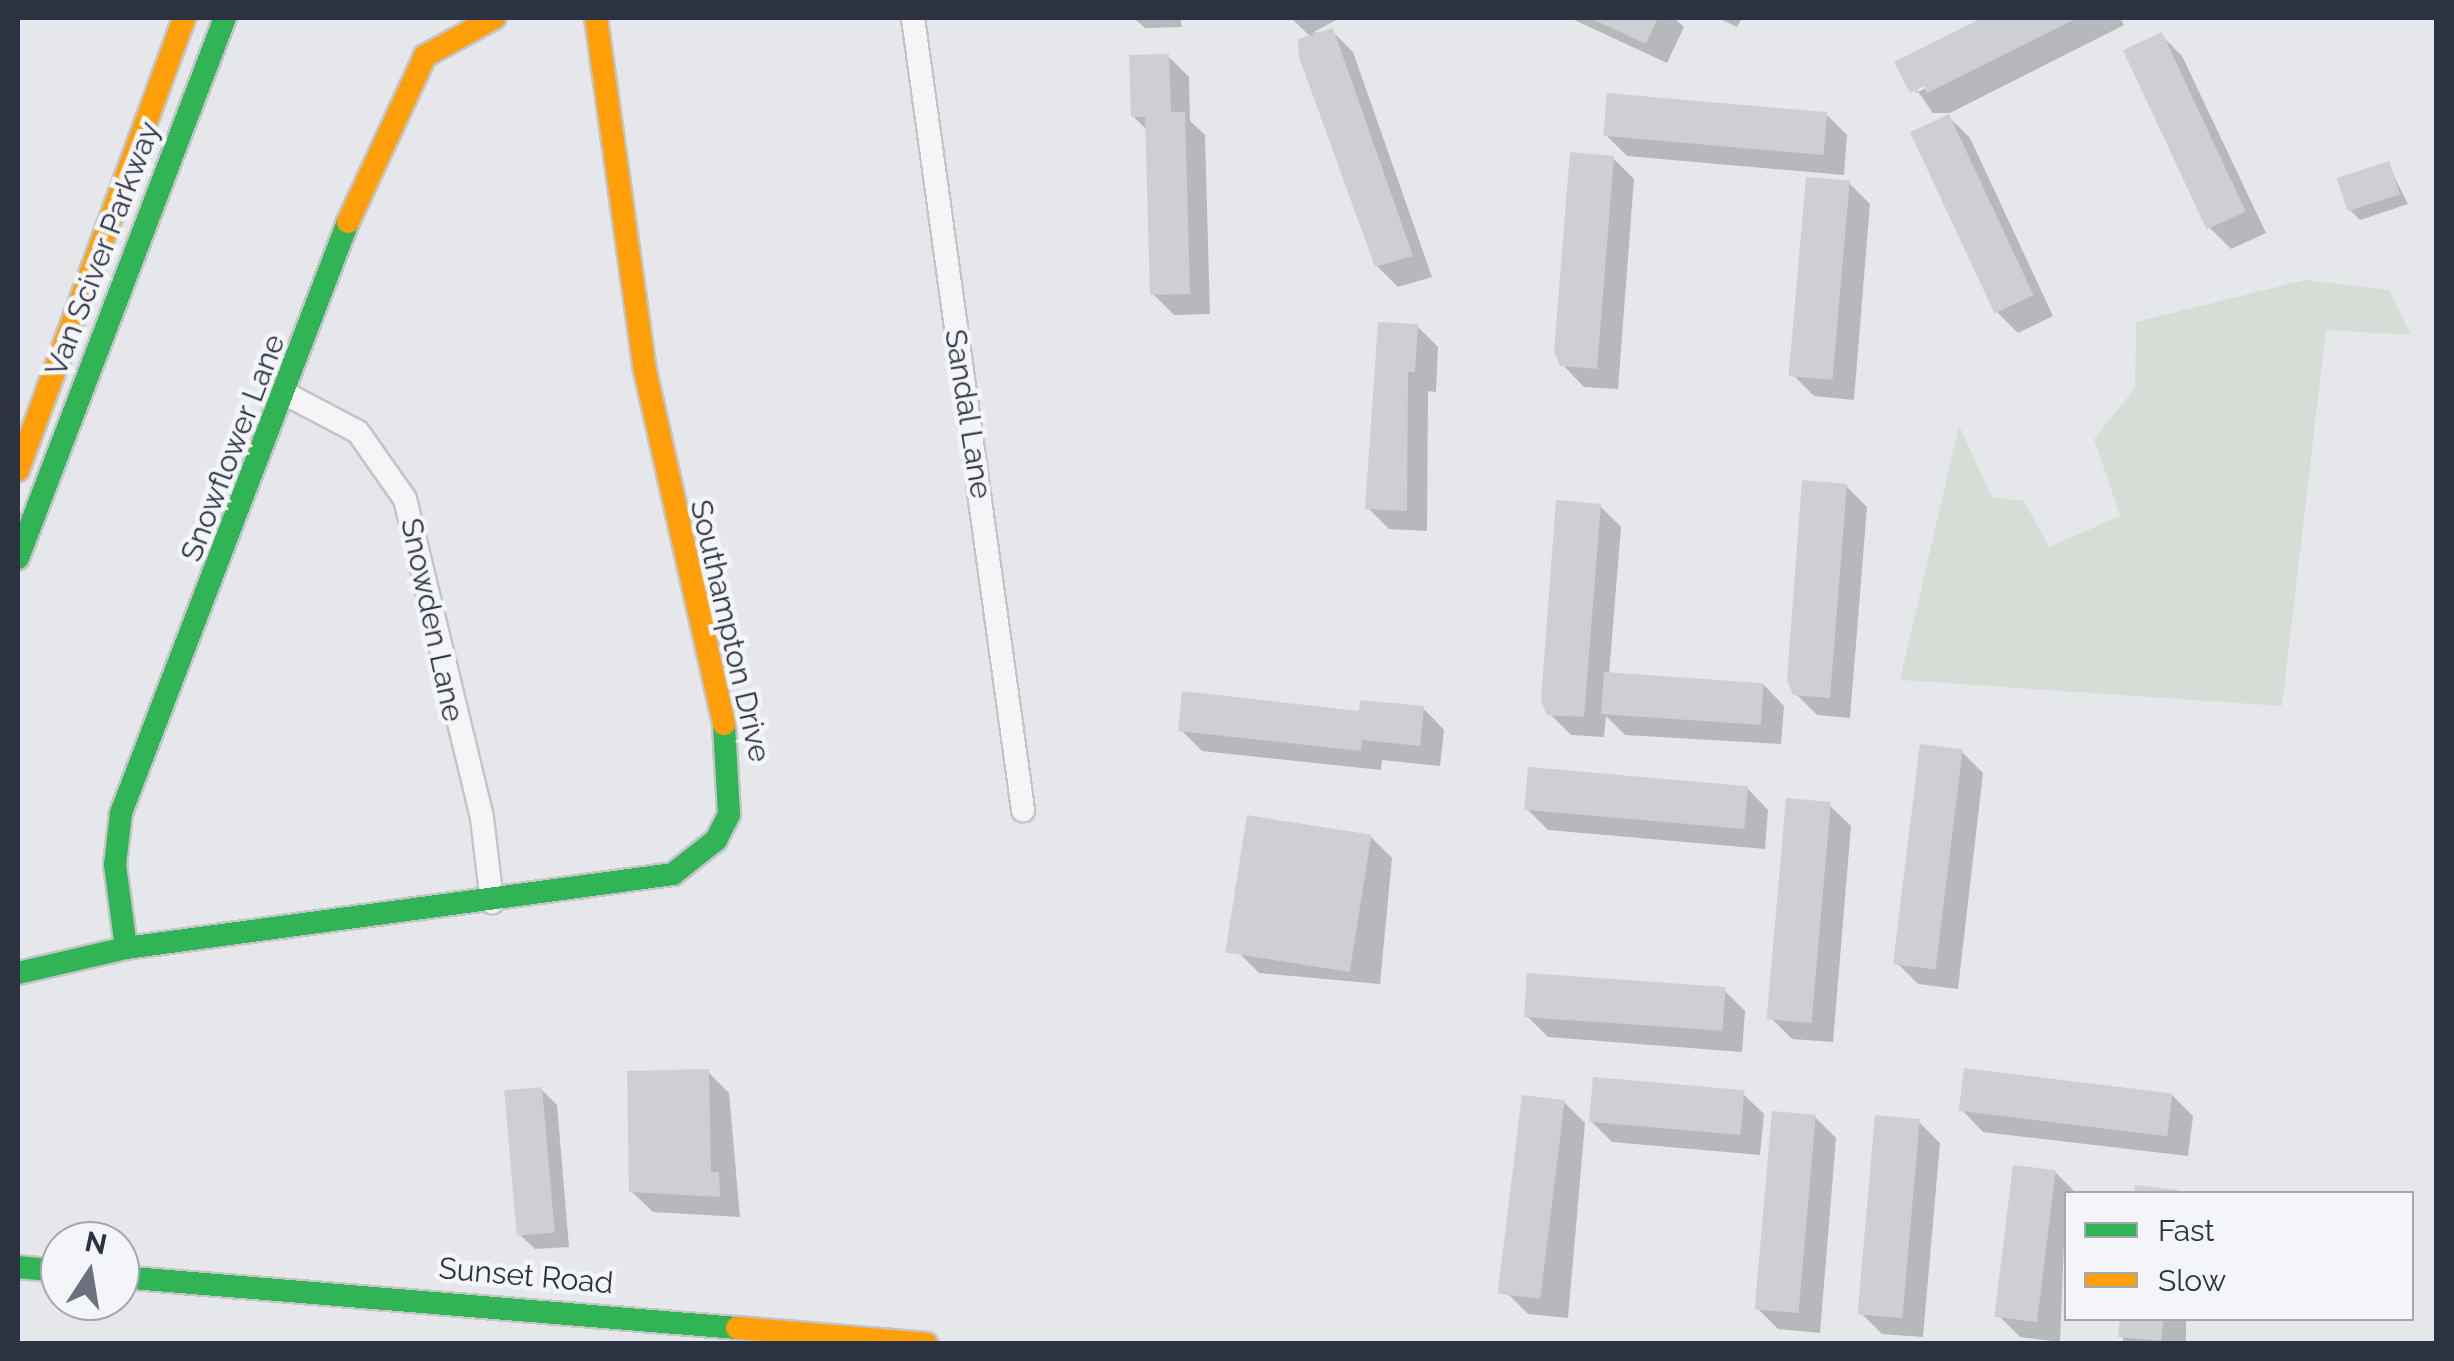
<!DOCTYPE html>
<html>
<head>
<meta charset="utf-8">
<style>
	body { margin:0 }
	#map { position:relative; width:2454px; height:1361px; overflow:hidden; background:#e5e7ea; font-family:Raleway,sans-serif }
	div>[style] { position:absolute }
	.green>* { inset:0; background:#d5ddd6 }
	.shadow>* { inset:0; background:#0003; transform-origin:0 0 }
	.building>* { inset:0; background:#cecfd2; transform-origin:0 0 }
	.roads { filter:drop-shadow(2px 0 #c3c5c8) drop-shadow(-2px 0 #c3c5c8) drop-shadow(0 2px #c3c5c8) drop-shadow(0 -2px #c3c5c8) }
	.street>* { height:22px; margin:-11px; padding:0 11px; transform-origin:11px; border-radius:11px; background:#f5f5f7 }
	.fast>* { height:22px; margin:-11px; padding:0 11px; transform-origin:11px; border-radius:11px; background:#30b455 }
	.slow>* { height:22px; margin:-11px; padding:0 11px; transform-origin:11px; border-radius:11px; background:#ff9f0a }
	span { translate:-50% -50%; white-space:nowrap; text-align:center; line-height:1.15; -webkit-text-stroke:9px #f4f5f8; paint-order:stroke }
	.street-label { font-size:30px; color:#2d3243 }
	.frame { position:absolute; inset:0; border:20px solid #2d3243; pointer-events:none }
	.legend { position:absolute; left:2064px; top:1191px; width:350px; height:130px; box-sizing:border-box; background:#f4f5f8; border:2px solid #a4a7b0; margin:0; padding:12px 18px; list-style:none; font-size:30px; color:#2d3243 }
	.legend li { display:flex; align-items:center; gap:20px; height:50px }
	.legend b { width:50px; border:2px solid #a4a7b0 }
	.north { position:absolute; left:40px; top:1221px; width:100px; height:100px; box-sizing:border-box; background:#f4f5f8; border:2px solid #a4a7b0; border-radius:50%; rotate:12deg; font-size:28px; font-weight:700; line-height:40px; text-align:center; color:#2d3243 }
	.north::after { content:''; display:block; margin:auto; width:35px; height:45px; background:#6d717d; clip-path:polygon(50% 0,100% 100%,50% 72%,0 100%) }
</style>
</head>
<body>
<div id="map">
	<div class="green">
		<div style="clip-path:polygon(2305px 280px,2389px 290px,2411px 335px,2326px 330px,2282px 706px,1900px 680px,1959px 426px,1992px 497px,2024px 501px,2049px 547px,2120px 516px,2094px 439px,2135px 388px,2136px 322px)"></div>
	</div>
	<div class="shadow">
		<div style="clip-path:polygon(1134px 18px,1180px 18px,1182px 27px,1145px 28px)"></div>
		<div style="clip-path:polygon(1291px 18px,1340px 18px,1312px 33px,1332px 31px,1353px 52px,1432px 277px,1398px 287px,1377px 266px,1311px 37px)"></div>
		<div style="clip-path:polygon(1570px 18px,1674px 18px,1684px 27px,1667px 63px)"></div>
		<div style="clip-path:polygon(1718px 18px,1742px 18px,1737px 27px)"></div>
		<div style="clip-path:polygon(evenodd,1988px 18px,2120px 18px,2124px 25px,1950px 113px,1933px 113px,1898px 63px,1988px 18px,1936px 83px,1916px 93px,1916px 87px,1936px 83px)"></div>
		<div style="clip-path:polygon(2161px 35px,2182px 56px,2266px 233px,2231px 249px,2210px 228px)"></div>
		<div style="clip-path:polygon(1168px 56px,1189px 77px,1190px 121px,1205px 135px,1210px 314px,1174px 315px,1153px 294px,1148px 131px,1133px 116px)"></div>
		<div style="clip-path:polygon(1826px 114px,1847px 135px,1844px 175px,1627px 156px,1606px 135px)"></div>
		<div style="clip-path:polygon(1949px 117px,1970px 138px,2053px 316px,2018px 333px,1997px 312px)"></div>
		<div style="clip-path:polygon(1613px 158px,1634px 179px,1618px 389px,1584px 387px,1563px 365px)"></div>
		<div style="clip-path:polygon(2388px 164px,2408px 204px,2360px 220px,2350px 210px)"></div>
		<div style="clip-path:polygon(1849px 183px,1870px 204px,1854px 400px,1814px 396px,1793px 375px)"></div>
		<div style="clip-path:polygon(1417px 326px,1438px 347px,1436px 392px,1428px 391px,1427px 531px,1389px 529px,1368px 508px)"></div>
		<div style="clip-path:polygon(1846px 486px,1867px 507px,1850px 718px,1817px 715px,1796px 694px)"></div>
		<div style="clip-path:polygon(1600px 506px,1621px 527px,1609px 675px,1763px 684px,1784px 706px,1781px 744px,1625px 735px,1606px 716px,1604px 737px,1571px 735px,1550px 714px)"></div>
		<div style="clip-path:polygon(1423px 708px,1444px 730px,1440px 766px,1382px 760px,1381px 770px,1202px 751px,1181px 730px)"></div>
		<div style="clip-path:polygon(1962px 752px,1983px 773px,1958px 989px,1918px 984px,1897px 963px)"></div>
		<div style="clip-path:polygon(1747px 788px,1768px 810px,1765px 849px,1548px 830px,1527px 809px)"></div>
		<div style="clip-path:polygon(1829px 805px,1851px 826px,1833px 1042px,1792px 1039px,1771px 1018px)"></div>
		<div style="clip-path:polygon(1371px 837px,1392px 858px,1380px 984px,1259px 973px,1238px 952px)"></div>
		<div style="clip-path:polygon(1724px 990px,1745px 1011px,1742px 1052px,1548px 1037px,1527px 1016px)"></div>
		<div style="clip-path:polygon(708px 1072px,729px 1093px,740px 1217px,653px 1212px,631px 1191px)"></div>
		<div style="clip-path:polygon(542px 1090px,557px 1105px,569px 1247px,535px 1249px,519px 1234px)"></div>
		<div style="clip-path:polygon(1742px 1093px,1764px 1114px,1760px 1155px,1612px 1142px,1591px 1121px)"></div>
		<div style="clip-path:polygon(2172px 1095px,2193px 1116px,2188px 1156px,1983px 1132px,1962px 1110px)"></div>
		<div style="clip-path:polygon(1564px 1102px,1585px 1123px,1568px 1318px,1528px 1314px,1507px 1293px)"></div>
		<div style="clip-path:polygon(1815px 1117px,1836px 1138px,1820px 1333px,1778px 1329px,1757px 1308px)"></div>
		<div style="clip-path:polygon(1919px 1122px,1940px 1143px,1923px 1337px,1882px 1334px,1861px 1313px)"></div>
		<div style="clip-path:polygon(2055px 1172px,2076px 1193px,2066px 1194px,2060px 1342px,2020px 1337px,1999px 1316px)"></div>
		<div style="left:2123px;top:1318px;width:63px;height:27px"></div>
	</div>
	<div class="building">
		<div style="clip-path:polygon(1590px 18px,1658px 18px,1646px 44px)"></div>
		<div style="clip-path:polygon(1982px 18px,2077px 18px,1927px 93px,1924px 86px,1910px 93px,1894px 62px)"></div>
		<div style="clip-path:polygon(1333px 28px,1413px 256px,1375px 267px,1299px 57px,1298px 39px)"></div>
		<div style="left:2162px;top:32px;width:198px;height:43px;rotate:65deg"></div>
		<div style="clip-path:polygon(1169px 54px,1171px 112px,1185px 112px,1190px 294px,1150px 295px,1145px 117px,1131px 117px,1129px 55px)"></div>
		<div style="left:1607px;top:93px;width:221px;height:43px;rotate:5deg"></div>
		<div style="left:1949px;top:114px;width:200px;height:43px;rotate:65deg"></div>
		<div style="clip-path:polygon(1570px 152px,1614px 156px,1597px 369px,1560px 366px,1554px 352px)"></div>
		<div style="left:2389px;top:161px;width:35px;height:55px;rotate:72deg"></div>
		<div style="left:1806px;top:177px;width:44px;height:200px;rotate:5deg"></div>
		<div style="clip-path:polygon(1378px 322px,1418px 324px,1415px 372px,1408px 372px,1407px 511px,1365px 509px)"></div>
		<div style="clip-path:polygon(1802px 480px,1847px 484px,1830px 698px,1793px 695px,1787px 680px)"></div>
		<div style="clip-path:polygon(1556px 500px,1601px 504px,1584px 717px,1547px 715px,1541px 700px)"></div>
		<div style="left:1604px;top:672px;width:160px;height:42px;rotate:4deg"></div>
		<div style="clip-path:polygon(1182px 691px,1359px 711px,1360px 700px,1424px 706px,1420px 746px,1362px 740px,1361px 751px,1178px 731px)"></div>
		<div style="left:1920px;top:744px;width:43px;height:222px;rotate:7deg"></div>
		<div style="left:1528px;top:767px;width:221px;height:43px;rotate:5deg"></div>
		<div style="left:1786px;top:798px;width:45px;height:222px;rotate:5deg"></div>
		<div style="left:1247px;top:815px;width:126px;height:139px;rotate:9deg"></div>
		<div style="left:1527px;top:973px;width:199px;height:44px;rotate:4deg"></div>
		<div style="left:1964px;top:1068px;width:210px;height:43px;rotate:7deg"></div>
		<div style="clip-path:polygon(709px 1069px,711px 1172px,719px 1172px,720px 1197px,629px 1192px,627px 1071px)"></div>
		<div style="left:1593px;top:1077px;width:152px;height:45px;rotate:5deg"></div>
		<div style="left:542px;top:1087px;width:146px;height:38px;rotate:85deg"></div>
		<div style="left:1522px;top:1095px;width:43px;height:200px;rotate:7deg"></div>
		<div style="left:1772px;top:1111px;width:44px;height:199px;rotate:5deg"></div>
		<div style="left:1875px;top:1115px;width:45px;height:200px;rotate:5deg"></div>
		<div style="left:2013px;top:1165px;width:43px;height:153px;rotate:7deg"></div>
		<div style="clip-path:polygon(2135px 1185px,2178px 1190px,2177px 1194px,2134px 1194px)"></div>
		<div style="clip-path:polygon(2120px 1318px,2164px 1318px,2161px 1341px,2118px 1337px)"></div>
	</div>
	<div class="roads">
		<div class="street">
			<div style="left:913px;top:18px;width:800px;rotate:82.09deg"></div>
			<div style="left:286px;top:394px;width:81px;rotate:27.8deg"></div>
			<div style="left:358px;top:432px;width:82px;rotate:55deg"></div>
			<div style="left:405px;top:499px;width:328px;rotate:76.4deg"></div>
			<div style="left:482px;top:818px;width:85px;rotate:83.2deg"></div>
		</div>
		<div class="fast">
			<div style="left:18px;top:558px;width:578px;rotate:-69.03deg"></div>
			<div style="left:126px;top:948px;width:84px;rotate:-97.5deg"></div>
			<div style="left:115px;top:865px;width:52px;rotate:-83.4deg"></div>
			<div style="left:121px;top:813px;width:633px;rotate:-68.99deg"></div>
			<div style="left:18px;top:973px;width:111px;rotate:-13deg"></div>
			<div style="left:126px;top:948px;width:552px;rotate:-7.7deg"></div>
			<div style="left:673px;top:874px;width:55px;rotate:-38.3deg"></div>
			<div style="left:716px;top:840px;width:29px;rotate:-63deg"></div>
			<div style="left:729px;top:814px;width:90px;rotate:-93.2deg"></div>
			<div style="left:18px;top:1267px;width:42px;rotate:5.4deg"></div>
			<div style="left:120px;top:1277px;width:619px;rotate:4.73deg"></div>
		</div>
		<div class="slow">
			<div style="left:596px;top:18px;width:351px;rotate:82.1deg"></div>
			<div style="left:644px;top:366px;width:367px;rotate:77.4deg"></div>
			<div style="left:348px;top:222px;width:183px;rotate:-65.1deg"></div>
			<div style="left:425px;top:56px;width:79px;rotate:-28.8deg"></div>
			<div style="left:18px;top:470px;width:482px;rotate:-69.8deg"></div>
			<div style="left:737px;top:1328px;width:190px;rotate:4.8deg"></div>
		</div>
	</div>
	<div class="street-label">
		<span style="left:103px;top:249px;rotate:-69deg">Van Sciver Parkway</span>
		<span style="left:968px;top:414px;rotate:81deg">Sandal Lane</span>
		<span style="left:233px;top:448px;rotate:-69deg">Snowflower Lane</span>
		<span style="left:432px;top:620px;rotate:78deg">Snowden Lane</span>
		<span style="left:730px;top:631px;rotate:77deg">Southampton Drive</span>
		<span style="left:526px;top:1276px;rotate:5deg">Sunset Road</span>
	</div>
	<div class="frame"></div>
	<ul class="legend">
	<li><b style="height:12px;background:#30b455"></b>Fast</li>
	<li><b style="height:12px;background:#ff9f0a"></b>Slow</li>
	</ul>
	<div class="north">N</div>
</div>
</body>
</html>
